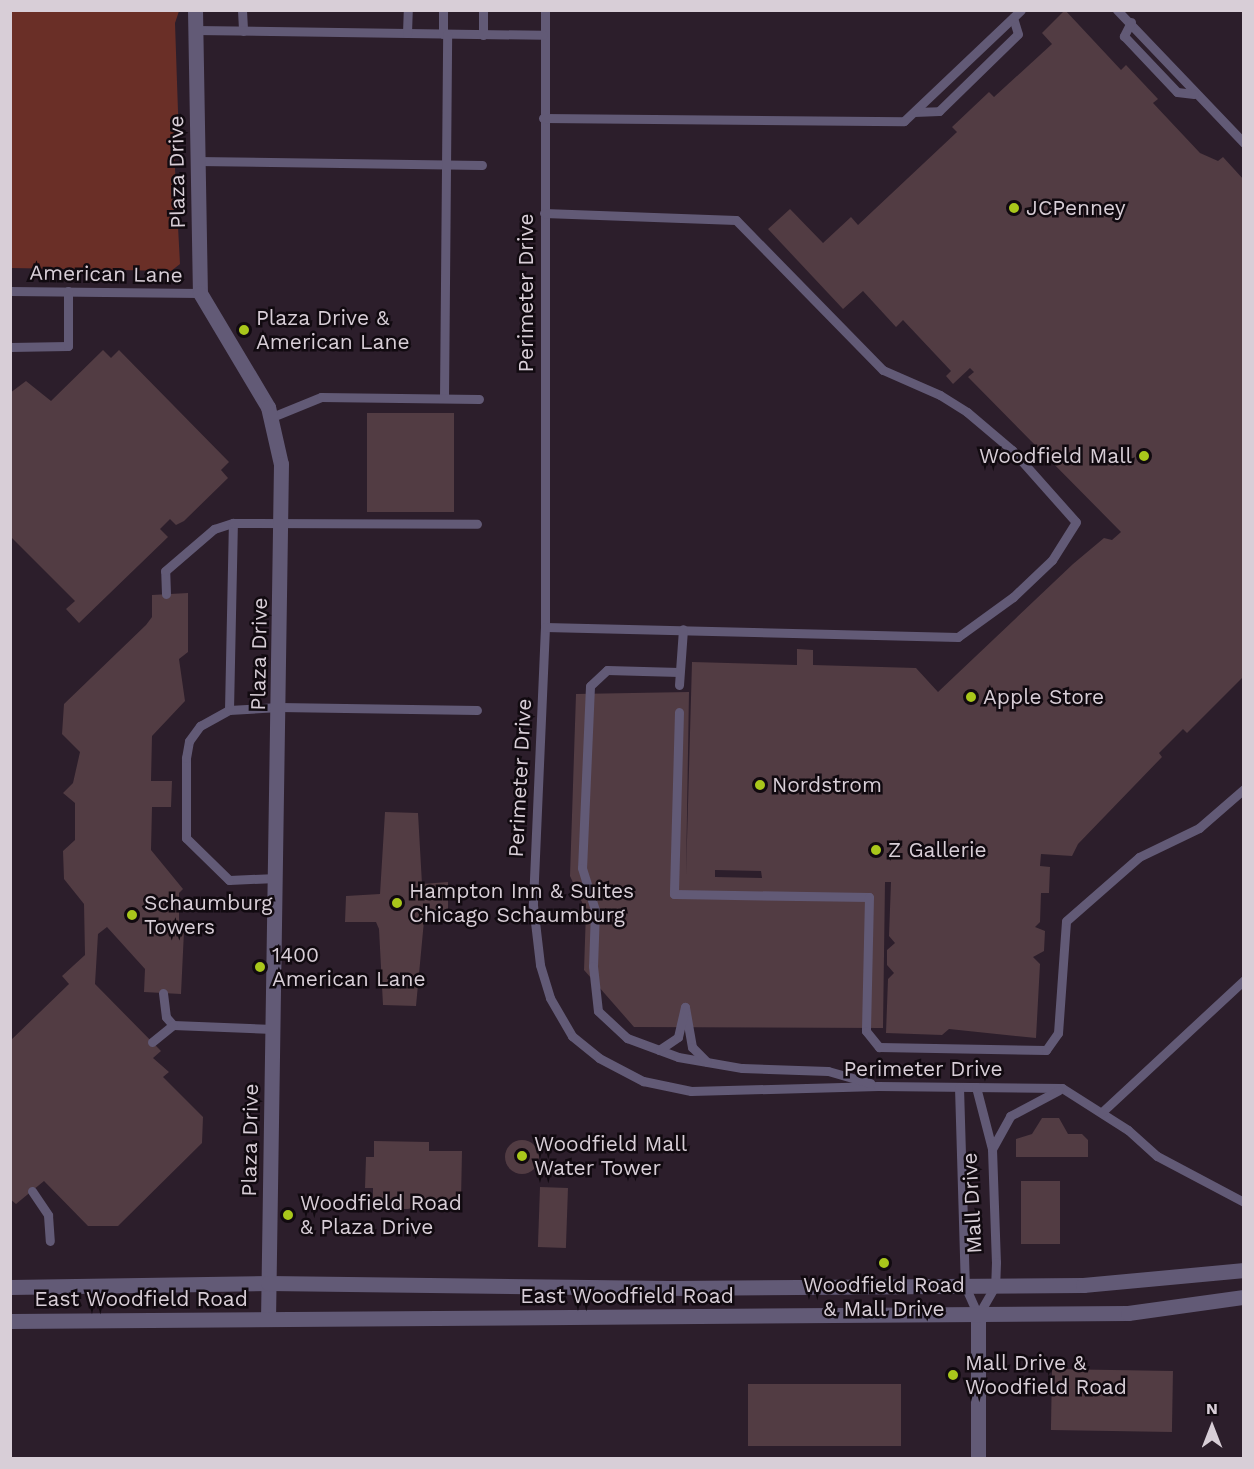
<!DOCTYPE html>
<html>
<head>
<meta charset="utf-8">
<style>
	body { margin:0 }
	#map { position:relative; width:1254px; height:1469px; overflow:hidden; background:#2c1e2b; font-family:"Work Sans",sans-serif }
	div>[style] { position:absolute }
	.green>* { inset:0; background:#6a2f27 }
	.building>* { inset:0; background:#523c43; transform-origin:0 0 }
	.round { border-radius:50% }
	.service>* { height:9px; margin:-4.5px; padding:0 4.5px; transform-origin:4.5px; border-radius:4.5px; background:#625a76 }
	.minor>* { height:15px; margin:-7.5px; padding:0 7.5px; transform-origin:7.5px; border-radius:7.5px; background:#625a76 }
	.tertiary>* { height:15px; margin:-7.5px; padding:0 7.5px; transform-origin:7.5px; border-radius:7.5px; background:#625a76 }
	.dots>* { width:16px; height:16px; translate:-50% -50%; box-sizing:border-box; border:3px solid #110a10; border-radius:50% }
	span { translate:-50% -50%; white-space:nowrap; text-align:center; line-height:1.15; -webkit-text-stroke:5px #110a10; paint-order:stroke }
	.street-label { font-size:21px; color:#d8ced7 }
	.poi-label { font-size:21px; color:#d8ced7 }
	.left { translate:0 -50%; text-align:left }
	.right { translate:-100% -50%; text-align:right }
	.frame { position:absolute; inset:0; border:12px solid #d8ced7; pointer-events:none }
	.north { position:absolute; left:1182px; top:1397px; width:60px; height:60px; -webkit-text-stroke:4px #110a10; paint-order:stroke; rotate:0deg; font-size:16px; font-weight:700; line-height:24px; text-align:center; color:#d8ced7 }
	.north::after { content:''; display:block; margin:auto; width:21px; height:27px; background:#d8ced7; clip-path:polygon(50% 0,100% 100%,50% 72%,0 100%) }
</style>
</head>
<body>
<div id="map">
	<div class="green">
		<div style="clip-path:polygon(11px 10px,179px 11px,175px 23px,179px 141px,174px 150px,180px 264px,171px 271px,11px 268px)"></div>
	</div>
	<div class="building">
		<div style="clip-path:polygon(evenodd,1065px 10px,1121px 70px,1126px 65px,1158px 99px,1153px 103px,1200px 153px,1218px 161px,1223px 157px,1244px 180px,1244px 676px,1187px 733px,1183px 729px,1159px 753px,1162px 757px,1078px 844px,1072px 856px,1041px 854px,1040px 866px,1050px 867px,1049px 893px,1041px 893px,1040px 922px,1035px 927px,1045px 931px,1044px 951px,1033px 957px,1040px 964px,1036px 1038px,949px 1029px,942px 1035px,886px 1033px,888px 979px,894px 973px,887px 965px,887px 950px,895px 943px,889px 936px,891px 882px,885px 882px,883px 1028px,634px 1027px,584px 970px,586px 911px,570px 876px,576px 694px,689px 692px,686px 876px,692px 662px,797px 665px,797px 649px,813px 650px,813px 665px,916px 668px,938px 692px,1073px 564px,1104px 538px,1112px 540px,1121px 532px,968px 377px,974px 372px,970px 368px,953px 384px,946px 376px,951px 371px,903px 320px,896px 327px,863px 291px,843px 309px,768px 229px,790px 209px,823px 243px,851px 217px,858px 225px,957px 132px,952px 127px,989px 92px,994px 97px,1052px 44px,1042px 33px,1065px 10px,715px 870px,761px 871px,762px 878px,715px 877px,715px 870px)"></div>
		<div style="clip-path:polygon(103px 350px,111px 358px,119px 350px,229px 462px,221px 470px,228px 478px,184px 521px,176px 525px,170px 519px,160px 529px,168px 537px,79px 623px,66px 609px,75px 601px,10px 536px,10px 393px,26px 381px,51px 401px)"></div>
		<div style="left:367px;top:413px;width:87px;height:99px"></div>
		<div style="clip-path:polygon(188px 593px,188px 652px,179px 659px,185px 701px,152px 736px,151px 781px,172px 781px,171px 807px,152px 807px,151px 850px,183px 889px,179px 893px,179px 927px,184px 931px,181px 994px,144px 992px,145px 969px,107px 927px,98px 934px,95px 984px,161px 1051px,153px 1058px,169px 1072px,163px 1077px,203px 1117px,202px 1143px,118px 1226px,88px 1226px,44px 1181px,16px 1204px,10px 1199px,10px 1041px,69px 984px,62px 976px,85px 955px,84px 904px,64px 879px,63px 851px,75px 840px,75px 803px,63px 793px,73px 783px,80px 752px,62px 734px,64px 704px,146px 625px,152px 617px,152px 595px)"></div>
		<div style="clip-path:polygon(385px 812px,418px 813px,422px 884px,448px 882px,448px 914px,425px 910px,416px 1006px,383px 1005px,379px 929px,376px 922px,345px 922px,346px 896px,380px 894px)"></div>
		<div style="clip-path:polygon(1042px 1118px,1059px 1118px,1068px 1134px,1082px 1134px,1088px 1140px,1088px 1157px,1016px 1157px,1016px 1139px,1032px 1134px)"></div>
		<div class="round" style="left:505px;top:1140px;width:34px;height:34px"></div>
		<div style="clip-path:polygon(374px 1141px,429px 1142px,429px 1151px,462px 1151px,461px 1200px,421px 1199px,421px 1206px,408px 1209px,373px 1209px,373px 1188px,365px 1188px,366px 1157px,374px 1157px)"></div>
		<div style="left:1021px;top:1181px;width:39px;height:63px"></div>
		<div style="left:540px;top:1187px;width:28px;height:60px;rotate:2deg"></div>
		<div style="left:1052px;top:1369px;width:121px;height:61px;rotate:1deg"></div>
		<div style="left:748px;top:1384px;width:153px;height:62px"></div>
	</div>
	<div class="service">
		<div style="left:242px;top:10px;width:21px;rotate:87deg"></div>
		<div style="left:545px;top:10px;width:617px;rotate:90deg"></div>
		<div style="left:545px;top:627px;width:278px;rotate:92.5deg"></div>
		<div style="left:533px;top:905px;width:60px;rotate:83.3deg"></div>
		<div style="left:540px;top:965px;width:34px;rotate:73deg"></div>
		<div style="left:550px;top:998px;width:44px;rotate:59.9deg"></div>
		<div style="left:572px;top:1036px;width:35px;rotate:39deg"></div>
		<div style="left:599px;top:1058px;width:50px;rotate:27.6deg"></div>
		<div style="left:643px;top:1081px;width:49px;rotate:11.8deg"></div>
		<div style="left:691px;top:1091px;width:187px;rotate:-1.5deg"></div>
		<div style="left:878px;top:1086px;width:184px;rotate:0.6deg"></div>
		<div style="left:1062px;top:1088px;width:78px;rotate:32.5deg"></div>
		<div style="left:1128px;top:1130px;width:39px;rotate:42deg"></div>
		<div style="left:1157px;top:1156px;width:98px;rotate:27.9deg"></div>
		<div style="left:1117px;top:10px;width:184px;rotate:46.3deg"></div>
		<div style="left:1131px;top:22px;width:16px;rotate:117deg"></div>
		<div style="left:1124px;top:36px;width:77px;rotate:46.6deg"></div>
		<div style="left:1177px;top:92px;width:17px;rotate:7deg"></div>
		<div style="left:195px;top:30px;width:348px;rotate:0.8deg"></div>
		<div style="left:407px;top:33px;width:23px;rotate:-88deg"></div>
		<div style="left:443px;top:34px;width:24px;rotate:-90deg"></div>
		<div style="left:483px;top:35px;width:25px;rotate:-90deg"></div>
		<div style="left:914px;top:112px;width:25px;rotate:-2deg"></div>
		<div style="left:939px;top:111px;width:110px;rotate:-44.3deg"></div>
		<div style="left:1018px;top:34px;width:17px;rotate:-107deg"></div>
		<div style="left:543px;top:118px;width:361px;rotate:0.5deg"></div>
		<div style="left:904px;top:121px;width:161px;rotate:-43.5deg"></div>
		<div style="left:197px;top:161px;width:285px;rotate:0.8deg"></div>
		<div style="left:544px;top:213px;width:192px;rotate:2.1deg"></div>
		<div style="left:736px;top:220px;width:210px;rotate:45.6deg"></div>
		<div style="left:883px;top:370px;width:62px;rotate:23.7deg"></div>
		<div style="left:940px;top:395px;width:32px;rotate:32deg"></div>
		<div style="left:967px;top:412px;width:59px;rotate:40.2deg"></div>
		<div style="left:1012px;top:450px;width:96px;rotate:48.4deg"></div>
		<div style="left:1076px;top:522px;width:45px;rotate:122.3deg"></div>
		<div style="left:1052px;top:560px;width:54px;rotate:136.5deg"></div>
		<div style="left:1013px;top:597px;width:68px;rotate:144deg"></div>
		<div style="left:958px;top:637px;width:413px;rotate:-178.6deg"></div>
		<div style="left:10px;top:291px;width:190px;rotate:0.6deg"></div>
		<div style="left:10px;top:347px;width:58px;rotate:-1deg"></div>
		<div style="left:68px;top:346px;width:55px;rotate:-90deg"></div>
		<div style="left:444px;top:398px;width:364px;rotate:-89.5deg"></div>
		<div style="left:272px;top:417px;width:53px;rotate:-22.2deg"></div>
		<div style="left:321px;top:397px;width:158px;rotate:0.7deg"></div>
		<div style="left:166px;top:594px;width:23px;rotate:-92deg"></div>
		<div style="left:165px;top:571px;width:65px;rotate:-40.6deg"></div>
		<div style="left:214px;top:529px;width:20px;rotate:-18deg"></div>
		<div style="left:679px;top:672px;width:72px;rotate:-178.4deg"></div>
		<div style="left:607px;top:670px;width:23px;rotate:137deg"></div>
		<div style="left:590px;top:686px;width:182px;rotate:92.5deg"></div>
		<div style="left:582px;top:868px;width:44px;rotate:72.8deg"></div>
		<div style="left:595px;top:910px;width:56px;rotate:92deg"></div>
		<div style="left:593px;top:966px;width:45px;rotate:83.7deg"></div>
		<div style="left:598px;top:1011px;width:40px;rotate:43deg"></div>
		<div style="left:627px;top:1038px;width:54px;rotate:20.4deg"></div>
		<div style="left:678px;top:1057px;width:65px;rotate:9.8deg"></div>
		<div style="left:742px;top:1068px;width:86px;rotate:2deg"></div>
		<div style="left:828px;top:1071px;width:44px;rotate:15.9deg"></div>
		<div style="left:679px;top:685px;width:56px;rotate:-85.9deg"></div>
		<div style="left:229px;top:710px;width:187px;rotate:-88.8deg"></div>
		<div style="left:233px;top:523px;width:244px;rotate:0.2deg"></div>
		<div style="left:679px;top:712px;width:182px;rotate:91.6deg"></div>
		<div style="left:674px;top:894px;width:195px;rotate:0.9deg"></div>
		<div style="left:869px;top:897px;width:134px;rotate:91.3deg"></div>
		<div style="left:866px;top:1031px;width:21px;rotate:51deg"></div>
		<div style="left:879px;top:1047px;width:167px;rotate:1deg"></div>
		<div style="left:1046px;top:1050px;width:21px;rotate:-55deg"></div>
		<div style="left:1058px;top:1033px;width:112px;rotate:-85.9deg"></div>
		<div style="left:1066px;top:921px;width:97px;rotate:-41.2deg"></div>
		<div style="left:1139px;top:857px;width:67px;rotate:-25.8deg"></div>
		<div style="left:1199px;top:828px;width:60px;rotate:-40.9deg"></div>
		<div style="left:276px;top:878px;width:47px;rotate:177.6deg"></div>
		<div style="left:229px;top:880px;width:60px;rotate:-135.7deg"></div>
		<div style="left:186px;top:838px;width:80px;rotate:-90deg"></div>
		<div style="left:186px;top:758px;width:17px;rotate:-80deg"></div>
		<div style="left:189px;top:741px;width:19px;rotate:-54deg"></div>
		<div style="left:200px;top:726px;width:33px;rotate:-29deg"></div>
		<div style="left:229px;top:710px;width:50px;rotate:-3.4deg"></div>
		<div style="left:279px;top:707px;width:198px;rotate:0.9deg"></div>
		<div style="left:163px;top:993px;width:24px;rotate:83deg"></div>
		<div style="left:166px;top:1017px;width:11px;rotate:49deg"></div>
		<div style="left:173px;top:1025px;width:100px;rotate:2.3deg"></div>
		<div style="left:685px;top:1007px;width:41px;rotate:80.1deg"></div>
		<div style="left:692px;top:1047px;width:21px;rotate:45deg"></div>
		<div style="left:152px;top:1042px;width:27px;rotate:-39deg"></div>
		<div style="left:659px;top:1050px;width:23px;rotate:-34deg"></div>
		<div style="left:678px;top:1037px;width:31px;rotate:-77deg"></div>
		<div style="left:959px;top:1087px;width:199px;rotate:88.3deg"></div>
		<div style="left:965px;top:1286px;width:32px;rotate:66deg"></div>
		<div style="left:976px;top:1087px;width:64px;rotate:75.5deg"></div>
		<div style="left:992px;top:1149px;width:113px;rotate:88deg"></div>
		<div style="left:996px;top:1262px;width:24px;rotate:92deg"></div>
		<div style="left:995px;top:1286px;width:34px;rotate:120deg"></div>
		<div style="left:1102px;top:1112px;width:194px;rotate:-42.9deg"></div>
		<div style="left:992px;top:1149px;width:38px;rotate:-61deg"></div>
		<div style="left:1010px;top:1116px;width:55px;rotate:-28deg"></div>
		<div style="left:32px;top:1191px;width:29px;rotate:56deg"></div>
		<div style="left:48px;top:1215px;width:26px;rotate:86deg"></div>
	</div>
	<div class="minor">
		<div style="left:195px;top:10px;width:283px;rotate:89deg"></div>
		<div style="left:200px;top:293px;width:133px;rotate:59.2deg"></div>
		<div style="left:268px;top:407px;width:58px;rotate:77.2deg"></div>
		<div style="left:281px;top:464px;width:855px;rotate:90.87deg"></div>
		<div style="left:978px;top:1458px;width:143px;rotate:-90deg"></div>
	</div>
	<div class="tertiary">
		<div style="left:10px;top:1287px;width:258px;rotate:-0.9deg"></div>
		<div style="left:268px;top:1283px;width:402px;rotate:0.7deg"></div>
		<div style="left:670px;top:1288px;width:413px;rotate:-0.4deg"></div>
		<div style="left:1083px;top:1285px;width:162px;rotate:-5.3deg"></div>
		<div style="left:10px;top:1321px;width:1118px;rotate:-0.41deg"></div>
		<div style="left:1128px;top:1313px;width:117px;rotate:-7.9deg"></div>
	</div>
	<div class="dots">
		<div style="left:1014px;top:208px;background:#a9c71b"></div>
		<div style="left:244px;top:330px;background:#a9c71b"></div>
		<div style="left:1144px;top:456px;background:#a9c71b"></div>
		<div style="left:971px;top:697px;background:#a9c71b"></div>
		<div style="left:760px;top:785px;background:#a9c71b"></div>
		<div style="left:876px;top:850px;background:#a9c71b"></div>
		<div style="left:397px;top:903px;background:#a9c71b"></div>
		<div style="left:132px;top:915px;background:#a9c71b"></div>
		<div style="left:260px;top:967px;background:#a9c71b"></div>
		<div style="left:522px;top:1156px;background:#a9c71b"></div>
		<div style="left:288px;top:1215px;background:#a9c71b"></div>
		<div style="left:884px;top:1263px;background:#a9c71b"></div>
		<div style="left:953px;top:1375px;background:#a9c71b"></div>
	</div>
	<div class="street-label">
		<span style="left:177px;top:172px;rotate:-91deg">Plaza Drive</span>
		<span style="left:106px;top:274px;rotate:1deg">American Lane</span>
		<span style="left:526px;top:293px;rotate:-90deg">Perimeter Drive</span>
		<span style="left:259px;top:654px;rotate:-89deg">Plaza Drive</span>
		<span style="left:520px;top:778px;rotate:-87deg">Perimeter Drive</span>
		<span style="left:923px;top:1069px">Perimeter Drive</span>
		<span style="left:250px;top:1140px;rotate:-89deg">Plaza Drive</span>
		<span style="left:972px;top:1203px;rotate:-93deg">Mall Drive</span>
		<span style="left:627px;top:1296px">East Woodfield Road</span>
		<span style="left:141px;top:1299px">East Woodfield Road</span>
	</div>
	<div class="poi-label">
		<span class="left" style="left:1026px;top:208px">JCPenney</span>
		<span class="left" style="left:256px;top:330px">Plaza Drive &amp;<br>American Lane</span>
		<span class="right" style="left:1132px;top:456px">Woodfield Mall</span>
		<span class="left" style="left:983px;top:697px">Apple Store</span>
		<span class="left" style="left:772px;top:785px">Nordstrom</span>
		<span class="left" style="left:888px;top:850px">Z Gallerie</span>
		<span class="left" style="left:409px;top:903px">Hampton Inn &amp; Suites<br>Chicago Schaumburg</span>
		<span class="left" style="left:144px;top:915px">Schaumburg<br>Towers</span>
		<span class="left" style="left:272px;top:967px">1400<br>American Lane</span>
		<span class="left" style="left:534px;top:1156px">Woodfield Mall<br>Water Tower</span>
		<span class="left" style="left:300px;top:1215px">Woodfield Road<br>&amp; Plaza Drive</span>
		<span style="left:884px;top:1297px">Woodfield Road<br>&amp; Mall Drive</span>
		<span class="left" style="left:965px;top:1375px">Mall Drive &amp;<br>Woodfield Road</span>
	</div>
	<div class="frame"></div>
	<div class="north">N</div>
</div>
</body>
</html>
